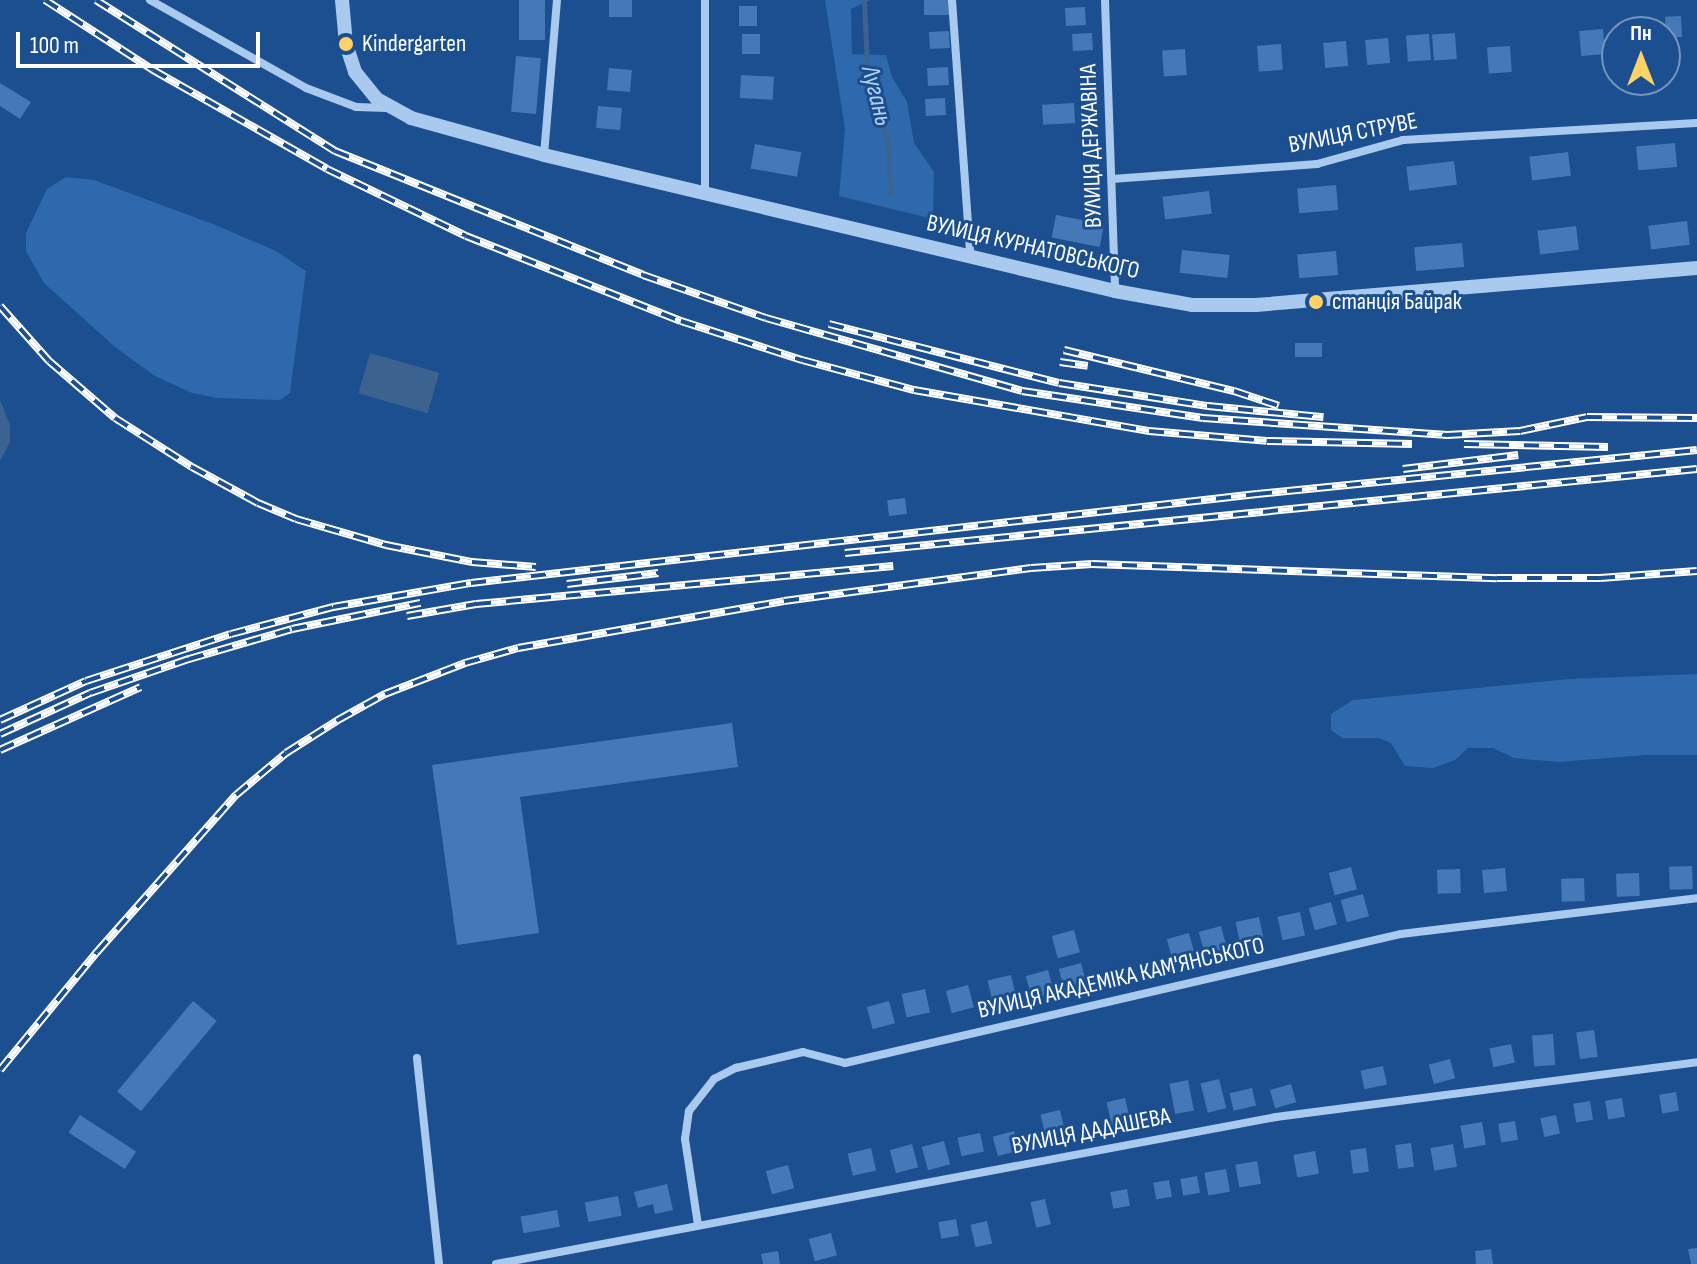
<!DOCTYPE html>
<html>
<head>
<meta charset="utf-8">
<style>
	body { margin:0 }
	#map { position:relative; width:1697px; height:1264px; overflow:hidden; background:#1b4f8f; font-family:"Sofia Sans Condensed",sans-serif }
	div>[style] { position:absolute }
	.green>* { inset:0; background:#2e69ad }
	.water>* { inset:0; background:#3c6290; transform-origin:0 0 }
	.stream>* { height:5px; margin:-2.5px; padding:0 2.5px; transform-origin:2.5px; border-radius:2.5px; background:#3c6290 }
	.building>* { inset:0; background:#4478b7; transform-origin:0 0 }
	.minor>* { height:8px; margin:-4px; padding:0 4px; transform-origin:4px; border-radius:4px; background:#a9c9ee }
	.tertiary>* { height:14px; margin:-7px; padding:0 7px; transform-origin:7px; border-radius:7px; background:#a9c9ee }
	.rail>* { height:8px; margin-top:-4px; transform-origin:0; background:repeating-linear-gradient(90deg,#1b4f8f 0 15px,#fff 0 30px); box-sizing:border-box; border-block:2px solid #fff }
	.dots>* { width:22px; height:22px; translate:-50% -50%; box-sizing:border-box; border:4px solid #1b4f8f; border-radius:50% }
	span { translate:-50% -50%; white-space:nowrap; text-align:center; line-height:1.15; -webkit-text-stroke:6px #1b4f8f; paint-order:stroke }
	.poi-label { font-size:24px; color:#fff }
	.left { translate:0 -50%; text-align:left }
	.street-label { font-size:24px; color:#fff }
	.water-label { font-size:26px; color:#b5d3f5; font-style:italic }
	.north { position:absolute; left:1601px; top:16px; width:80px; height:80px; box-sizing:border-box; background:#1b4f8f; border:2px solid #7695bc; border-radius:50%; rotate:0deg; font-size:22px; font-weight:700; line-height:32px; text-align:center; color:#fff }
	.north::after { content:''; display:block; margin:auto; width:28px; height:36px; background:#ffd166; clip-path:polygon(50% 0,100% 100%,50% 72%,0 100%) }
	.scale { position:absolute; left:16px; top:32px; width:244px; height:36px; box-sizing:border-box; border:4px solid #fff; border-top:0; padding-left:10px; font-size:24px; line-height:28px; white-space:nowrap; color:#fff; -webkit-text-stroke:6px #1b4f8f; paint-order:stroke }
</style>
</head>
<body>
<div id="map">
	<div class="green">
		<div style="clip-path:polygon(825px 0,870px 0,851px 9px,852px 54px,886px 55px,892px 77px,907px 102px,914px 143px,934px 172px,933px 219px,839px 196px,845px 129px)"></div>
		<div style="clip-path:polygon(66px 177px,94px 180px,213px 224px,276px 251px,306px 271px,290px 393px,280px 400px,218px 398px,192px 393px,155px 376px,115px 347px,44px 283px,26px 251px,26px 233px,47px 189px)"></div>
		<div style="clip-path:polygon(1697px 674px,1697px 755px,1646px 755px,1558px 762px,1514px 758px,1493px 748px,1468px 748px,1455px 760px,1433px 768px,1405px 766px,1391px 743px,1379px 738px,1342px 738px,1331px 730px,1331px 714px,1353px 700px,1569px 679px)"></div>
	</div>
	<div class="water">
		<div style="left:370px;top:353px;width:72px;height:42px;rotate:16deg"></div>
		<div style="clip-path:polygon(0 400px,10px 425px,10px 442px,0 461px)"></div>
	</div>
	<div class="stream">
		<div style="left:864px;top:0;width:66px;rotate:87.4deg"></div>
		<div style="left:867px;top:66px;width:80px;rotate:74.7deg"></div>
		<div style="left:888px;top:143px;width:50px;rotate:87.7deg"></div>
	</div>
	<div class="building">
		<div style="left:519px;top:0;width:26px;height:40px"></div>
		<div style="left:609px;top:0;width:23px;height:17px"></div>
		<div style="left:924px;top:0;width:26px;height:15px"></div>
		<div style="left:739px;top:6px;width:18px;height:20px"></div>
		<div style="left:1085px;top:7px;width:18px;height:20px;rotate:87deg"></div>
		<div style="left:1681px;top:16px;width:21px;height:16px;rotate:87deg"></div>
		<div style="left:1603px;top:29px;width:25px;height:24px;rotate:85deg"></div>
		<div style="left:949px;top:31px;width:17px;height:20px;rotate:87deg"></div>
		<div style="left:1092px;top:33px;width:17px;height:20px;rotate:87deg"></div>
		<div style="left:1455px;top:33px;width:26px;height:23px;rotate:86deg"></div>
		<div style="left:742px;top:34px;width:18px;height:20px"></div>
		<div style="left:1429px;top:34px;width:26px;height:23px;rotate:86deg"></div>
		<div style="left:1388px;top:38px;width:25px;height:23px;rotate:85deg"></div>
		<div style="left:1346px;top:41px;width:25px;height:23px;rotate:85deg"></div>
		<div style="left:1281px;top:44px;width:26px;height:24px;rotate:86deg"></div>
		<div style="left:1510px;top:46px;width:26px;height:23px;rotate:86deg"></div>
		<div style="left:1185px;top:49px;width:26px;height:23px;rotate:86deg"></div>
		<div style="left:516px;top:56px;width:25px;height:56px;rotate:5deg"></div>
		<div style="left:948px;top:67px;width:18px;height:21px;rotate:87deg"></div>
		<div style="left:609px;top:68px;width:23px;height:22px;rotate:5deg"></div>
		<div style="left:741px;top:75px;width:33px;height:23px;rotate:3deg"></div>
		<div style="clip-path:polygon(0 83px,31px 102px,20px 119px,0 106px)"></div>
		<div style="left:945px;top:98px;width:17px;height:20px;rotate:87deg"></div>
		<div style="left:1074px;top:103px;width:20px;height:32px;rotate:87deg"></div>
		<div style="left:598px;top:106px;width:24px;height:22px;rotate:5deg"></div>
		<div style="left:1675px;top:143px;width:24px;height:39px;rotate:85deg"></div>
		<div style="left:755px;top:144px;width:47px;height:25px;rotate:10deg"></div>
		<div style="left:1568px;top:152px;width:24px;height:39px;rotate:83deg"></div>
		<div style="left:1454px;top:161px;width:24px;height:48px;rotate:83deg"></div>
		<div style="left:1336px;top:185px;width:25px;height:39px;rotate:85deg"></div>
		<div style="left:1209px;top:191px;width:23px;height:47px;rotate:83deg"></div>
		<div style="left:1056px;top:215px;width:49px;height:23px;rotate:11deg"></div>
		<div style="left:1687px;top:221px;width:24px;height:39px;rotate:83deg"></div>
		<div style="left:1576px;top:226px;width:24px;height:39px;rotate:83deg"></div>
		<div style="left:1462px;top:243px;width:24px;height:48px;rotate:85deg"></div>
		<div style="left:1182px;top:250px;width:48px;height:23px;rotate:6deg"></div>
		<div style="left:1336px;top:251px;width:24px;height:39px;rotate:85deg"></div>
		<div style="left:1295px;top:343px;width:27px;height:14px"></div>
		<div style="left:905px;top:498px;width:16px;height:18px;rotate:83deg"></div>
		<div style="clip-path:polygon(732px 723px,738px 767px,520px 797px,539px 933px,457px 945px,432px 765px)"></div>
		<div style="left:1692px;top:866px;width:23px;height:23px;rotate:88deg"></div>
		<div style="left:1351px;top:867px;width:23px;height:23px;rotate:75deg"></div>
		<div style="left:1505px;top:868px;width:23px;height:23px;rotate:85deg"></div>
		<div style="left:1460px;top:869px;width:24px;height:23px;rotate:88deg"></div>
		<div style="left:1639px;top:873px;width:23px;height:23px;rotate:88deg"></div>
		<div style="left:1584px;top:878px;width:23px;height:23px;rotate:88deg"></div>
		<div style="left:1363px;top:894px;width:23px;height:23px;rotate:75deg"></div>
		<div style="left:1331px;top:902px;width:23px;height:23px;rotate:75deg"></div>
		<div style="left:1300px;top:912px;width:24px;height:23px;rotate:78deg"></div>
		<div style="left:1259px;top:917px;width:24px;height:24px;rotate:78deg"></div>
		<div style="left:1221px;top:926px;width:23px;height:23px;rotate:75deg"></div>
		<div style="left:1074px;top:930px;width:23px;height:23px;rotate:75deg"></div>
		<div style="left:1189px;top:933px;width:23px;height:23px;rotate:75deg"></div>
		<div style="left:1081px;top:963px;width:24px;height:23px;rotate:75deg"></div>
		<div style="left:1048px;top:970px;width:24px;height:23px;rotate:75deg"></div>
		<div style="left:1011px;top:975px;width:23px;height:24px;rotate:77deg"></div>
		<div style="left:968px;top:985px;width:23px;height:23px;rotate:75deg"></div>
		<div style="left:925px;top:989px;width:24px;height:24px;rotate:78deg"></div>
		<div style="left:193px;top:1001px;width:31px;height:118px;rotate:40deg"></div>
		<div style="left:889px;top:1001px;width:23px;height:23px;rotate:75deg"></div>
		<div style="left:1594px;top:1030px;width:27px;height:18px;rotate:82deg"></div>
		<div style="left:1553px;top:1034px;width:31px;height:21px;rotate:86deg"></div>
		<div style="left:1511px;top:1044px;width:19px;height:22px;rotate:78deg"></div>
		<div style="left:1450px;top:1059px;width:20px;height:22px;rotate:75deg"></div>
		<div style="left:1383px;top:1066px;width:19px;height:23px;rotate:78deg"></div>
		<div style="left:1219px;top:1079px;width:30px;height:19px;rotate:76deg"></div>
		<div style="left:1188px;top:1080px;width:31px;height:19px;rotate:79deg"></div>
		<div style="left:1291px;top:1084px;width:19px;height:22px;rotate:74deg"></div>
		<div style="left:1252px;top:1088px;width:18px;height:23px;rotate:77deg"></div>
		<div style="left:1676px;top:1092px;width:19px;height:17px;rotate:81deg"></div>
		<div style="left:1125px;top:1098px;width:31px;height:19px;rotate:77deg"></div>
		<div style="left:1622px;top:1098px;width:19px;height:17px;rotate:81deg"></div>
		<div style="left:1590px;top:1101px;width:19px;height:17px;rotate:81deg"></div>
		<div style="left:1060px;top:1110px;width:31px;height:20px;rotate:77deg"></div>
		<div style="left:80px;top:1115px;width:67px;height:21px;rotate:33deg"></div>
		<div style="left:1556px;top:1115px;width:19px;height:16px;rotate:78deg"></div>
		<div style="left:1515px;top:1121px;width:19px;height:17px;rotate:81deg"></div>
		<div style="left:1482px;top:1122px;width:23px;height:22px;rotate:80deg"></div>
		<div style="left:1014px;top:1131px;width:20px;height:22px;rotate:75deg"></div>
		<div style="left:980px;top:1133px;width:19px;height:23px;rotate:78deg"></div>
		<div style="left:944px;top:1141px;width:24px;height:23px;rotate:75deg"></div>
		<div style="left:1411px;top:1143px;width:24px;height:16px;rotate:83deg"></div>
		<div style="left:912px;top:1144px;width:24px;height:23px;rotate:75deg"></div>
		<div style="left:1453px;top:1144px;width:23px;height:23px;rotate:80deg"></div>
		<div style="left:871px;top:1148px;width:23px;height:24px;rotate:77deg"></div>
		<div style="left:1366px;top:1148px;width:24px;height:16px;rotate:83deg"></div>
		<div style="left:1315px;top:1151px;width:23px;height:22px;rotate:80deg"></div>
		<div style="left:1257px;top:1161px;width:23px;height:22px;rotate:80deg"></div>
		<div style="left:788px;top:1165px;width:24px;height:23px;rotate:75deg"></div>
		<div style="left:1226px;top:1169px;width:23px;height:22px;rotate:80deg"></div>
		<div style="left:1197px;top:1176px;width:17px;height:17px;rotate:80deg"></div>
		<div style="left:1169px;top:1180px;width:17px;height:16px;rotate:80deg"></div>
		<div style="clip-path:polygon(667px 1184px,673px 1210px,655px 1214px,653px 1204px,638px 1208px,634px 1192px)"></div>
		<div style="left:1127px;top:1189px;width:17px;height:17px;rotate:80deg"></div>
		<div style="left:618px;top:1196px;width:20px;height:34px;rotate:79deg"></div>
		<div style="left:1045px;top:1199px;width:26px;height:15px;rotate:77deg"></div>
		<div style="left:557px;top:1210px;width:17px;height:37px;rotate:80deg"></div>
		<div style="left:956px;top:1219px;width:17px;height:18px;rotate:80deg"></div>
		<div style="left:987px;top:1221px;width:23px;height:17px;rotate:77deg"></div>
		<div style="left:831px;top:1233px;width:23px;height:23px;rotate:75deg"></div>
		<div style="clip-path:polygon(1697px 1248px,1697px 1264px,1691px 1264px,1688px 1249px)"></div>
		<div style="clip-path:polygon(1491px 1249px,1493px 1264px,1476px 1264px,1475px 1251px)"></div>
		<div style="clip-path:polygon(778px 1251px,780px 1264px,763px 1264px,761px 1254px)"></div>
	</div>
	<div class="minor">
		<div style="left:150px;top:0;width:179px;rotate:29.4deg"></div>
		<div style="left:306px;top:88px;width:53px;rotate:20.8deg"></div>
		<div style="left:356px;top:107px;width:31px;rotate:2deg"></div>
		<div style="left:952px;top:0;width:255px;rotate:85.9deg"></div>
		<div style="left:1105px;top:0;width:291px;rotate:88deg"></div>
		<div style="left:544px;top:155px;width:156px;rotate:-85.2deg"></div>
		<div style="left:1112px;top:179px;width:206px;rotate:-4.2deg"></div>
		<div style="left:1317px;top:164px;width:89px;rotate:-15.6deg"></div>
		<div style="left:1403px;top:140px;width:294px;rotate:-3.3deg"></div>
		<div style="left:705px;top:194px;width:194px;rotate:-90deg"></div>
		<div style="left:417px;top:1058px;width:207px;rotate:83.9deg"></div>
		<div style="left:698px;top:1225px;width:87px;rotate:-98.6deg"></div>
		<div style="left:685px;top:1139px;width:28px;rotate:-82deg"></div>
		<div style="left:689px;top:1111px;width:41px;rotate:-52deg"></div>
		<div style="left:714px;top:1079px;width:25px;rotate:-27deg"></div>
		<div style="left:736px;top:1068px;width:69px;rotate:-13.4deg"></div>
		<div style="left:803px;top:1052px;width:43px;rotate:14.7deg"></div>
		<div style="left:845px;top:1063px;width:571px;rotate:-13.06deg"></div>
		<div style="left:1401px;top:934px;width:298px;rotate:-6.9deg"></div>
		<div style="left:496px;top:1264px;width:794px;rotate:-10.67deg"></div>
		<div style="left:1276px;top:1117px;width:425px;rotate:-7.4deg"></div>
	</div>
	<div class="tertiary">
		<div style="left:342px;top:0;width:44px;rotate:84.8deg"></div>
		<div style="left:346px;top:44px;width:29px;rotate:72deg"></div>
		<div style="left:355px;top:72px;width:35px;rotate:51deg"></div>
		<div style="left:377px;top:99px;width:39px;rotate:29deg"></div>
		<div style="left:411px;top:118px;width:138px;rotate:15.5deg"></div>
		<div style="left:544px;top:155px;width:587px;rotate:13.4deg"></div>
		<div style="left:1115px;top:291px;width:78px;rotate:10.3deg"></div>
		<div style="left:1192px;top:305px;width:64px"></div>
		<div style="left:1256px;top:305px;width:443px;rotate:-4.8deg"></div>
	</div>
	<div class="rail">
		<div style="left:45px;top:0;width:129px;rotate:32.9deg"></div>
		<div style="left:153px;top:70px;width:200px;rotate:29.6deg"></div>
		<div style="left:327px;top:169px;width:154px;rotate:25.7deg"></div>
		<div style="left:466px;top:236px;width:231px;rotate:21.6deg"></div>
		<div style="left:681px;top:321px;width:127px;rotate:17.9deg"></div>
		<div style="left:802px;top:360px;width:116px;rotate:15deg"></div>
		<div style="left:914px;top:390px;width:239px;rotate:9.9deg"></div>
		<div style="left:1149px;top:431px;width:118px;rotate:4.8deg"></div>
		<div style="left:1267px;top:441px;width:145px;rotate:1.2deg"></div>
		<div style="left:96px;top:0;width:283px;rotate:32.3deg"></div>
		<div style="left:335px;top:151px;width:332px;rotate:21.9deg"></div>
		<div style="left:643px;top:275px;width:130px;rotate:19.3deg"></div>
		<div style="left:766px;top:318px;width:266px;rotate:15.9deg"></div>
		<div style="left:1022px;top:391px;width:183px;rotate:8.5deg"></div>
		<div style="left:1203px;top:418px;width:245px;rotate:4deg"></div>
		<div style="left:1447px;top:435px;width:73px;rotate:-3.1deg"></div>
		<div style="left:1520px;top:431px;width:68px;rotate:-11.8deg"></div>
		<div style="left:1587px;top:417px;width:110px;rotate:0.5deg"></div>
		<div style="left:0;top:306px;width:74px;rotate:48.3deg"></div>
		<div style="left:49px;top:361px;width:87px;rotate:40.8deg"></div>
		<div style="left:115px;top:418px;width:91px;rotate:32.5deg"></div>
		<div style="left:192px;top:467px;width:75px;rotate:28.6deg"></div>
		<div style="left:258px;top:503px;width:41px;rotate:22.8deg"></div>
		<div style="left:296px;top:519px;width:94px;rotate:16.1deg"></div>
		<div style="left:386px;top:545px;width:88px;rotate:11.2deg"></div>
		<div style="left:472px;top:562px;width:64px;rotate:4.5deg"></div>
		<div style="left:829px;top:324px;width:237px;rotate:14.4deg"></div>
		<div style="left:1059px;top:383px;width:151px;rotate:8.8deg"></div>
		<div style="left:1208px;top:406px;width:116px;rotate:5.5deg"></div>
		<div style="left:1064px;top:350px;width:175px;rotate:13.6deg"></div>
		<div style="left:1234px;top:391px;width:47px;rotate:18.4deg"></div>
		<div style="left:1060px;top:362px;width:28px;rotate:8deg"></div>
		<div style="left:1464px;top:444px;width:144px;rotate:1.2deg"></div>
		<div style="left:1403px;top:469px;width:116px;rotate:-6.9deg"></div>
		<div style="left:845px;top:553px;width:856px;rotate:-5.63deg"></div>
		<div style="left:567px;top:584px;width:92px;rotate:-6.9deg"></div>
		<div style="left:407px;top:616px;width:70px;rotate:-9.9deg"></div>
		<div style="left:476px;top:604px;width:419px;rotate:-5.2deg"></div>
		<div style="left:0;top:720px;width:94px;rotate:-24.4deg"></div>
		<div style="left:86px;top:681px;width:152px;rotate:-18deg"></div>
		<div style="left:231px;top:634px;width:106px;rotate:-14.8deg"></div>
		<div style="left:333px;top:607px;width:140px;rotate:-9.9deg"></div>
		<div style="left:471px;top:583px;width:791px;rotate:-6.46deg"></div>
		<div style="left:1257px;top:494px;width:442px;rotate:-5.7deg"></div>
		<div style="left:0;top:734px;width:99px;rotate:-24.5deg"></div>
		<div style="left:90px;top:693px;width:105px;rotate:-19deg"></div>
		<div style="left:189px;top:659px;width:107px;rotate:-16.2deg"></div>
		<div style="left:292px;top:629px;width:131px;rotate:-11.5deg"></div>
		<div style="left:0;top:750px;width:154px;rotate:-24.1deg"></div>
		<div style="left:0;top:1070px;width:153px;rotate:-50.6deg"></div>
		<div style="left:97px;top:952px;width:210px;rotate:-48.5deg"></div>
		<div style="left:236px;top:795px;width:65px;rotate:-40deg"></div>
		<div style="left:286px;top:753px;width:62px;rotate:-32.4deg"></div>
		<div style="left:338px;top:720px;width:54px;rotate:-29deg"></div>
		<div style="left:385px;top:694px;width:86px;rotate:-21.2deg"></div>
		<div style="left:465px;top:663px;width:55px;rotate:-15.8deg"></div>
		<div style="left:518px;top:648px;width:270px;rotate:-10deg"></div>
		<div style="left:784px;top:601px;width:249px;rotate:-7.6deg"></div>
		<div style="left:1031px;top:568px;width:61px;rotate:-3.8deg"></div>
		<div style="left:1092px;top:564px;width:405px;rotate:2deg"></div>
		<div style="left:1497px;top:578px;width:103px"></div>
		<div style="left:1600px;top:578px;width:97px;rotate:-4.1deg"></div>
	</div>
	<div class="dots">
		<div style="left:346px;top:44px;background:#ffd166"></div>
		<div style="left:1316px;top:302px;background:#ffd166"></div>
	</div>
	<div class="poi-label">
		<span class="left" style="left:362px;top:44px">Kindergarten</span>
		<span class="left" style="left:1332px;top:302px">станція Байрак</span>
	</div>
	<div class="street-label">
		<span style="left:1353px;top:133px;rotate:-11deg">ВУЛИЦЯ СТРУВЕ</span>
		<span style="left:1091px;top:146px;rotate:-92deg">ВУЛИЦЯ ДЕРЖАВІНА</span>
		<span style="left:1033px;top:247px;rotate:13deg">ВУЛИЦЯ КУРНАТОВСЬКОГО</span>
		<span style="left:1121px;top:978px;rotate:-13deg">ВУЛИЦЯ АКАДЕМІКА КАМ'ЯНСЬКОГО</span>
		<span style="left:1091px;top:1131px;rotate:-11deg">ВУЛИЦЯ ДАДАШЕВА</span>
	</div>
	<div class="water-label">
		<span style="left:876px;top:96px;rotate:76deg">Лугань</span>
	</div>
	<div class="north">Пн</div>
	<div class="scale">100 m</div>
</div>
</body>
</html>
